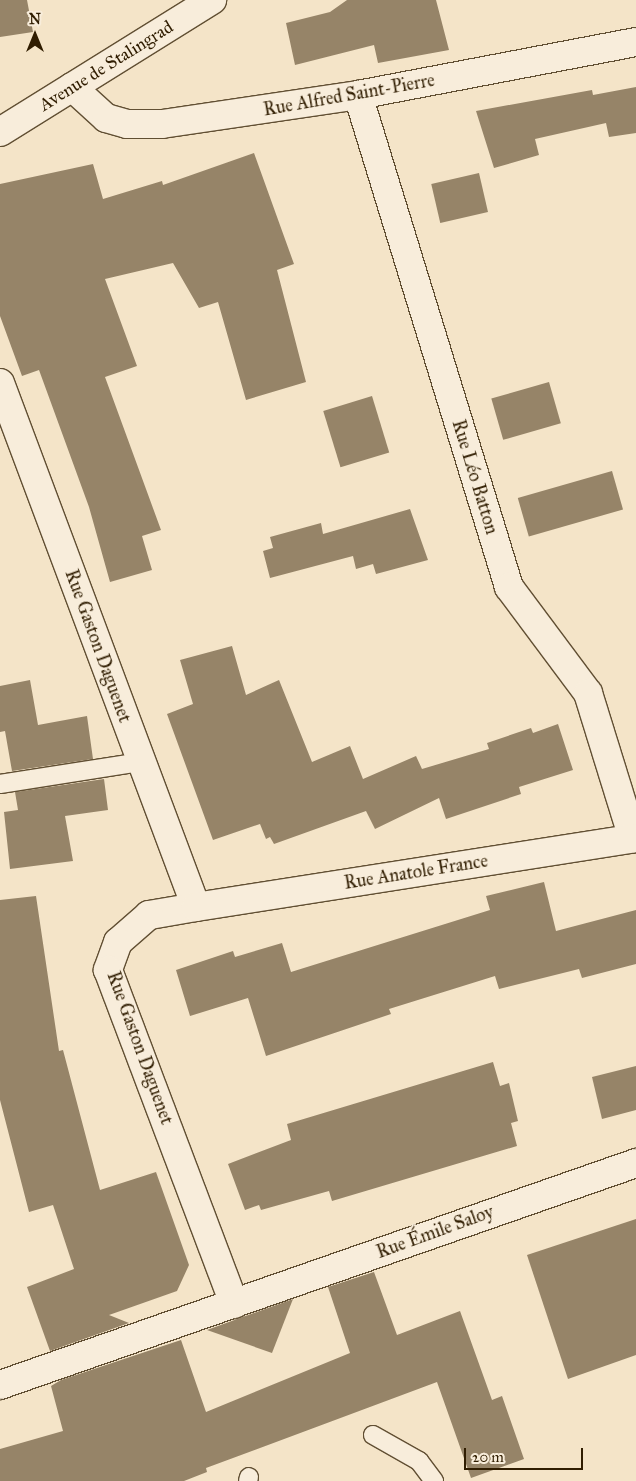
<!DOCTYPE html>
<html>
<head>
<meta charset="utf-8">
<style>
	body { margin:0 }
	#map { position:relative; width:636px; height:1481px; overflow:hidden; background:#f4e4c8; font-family:"IM FELL Great Primer",serif }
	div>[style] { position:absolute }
	.building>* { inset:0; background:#968468; transform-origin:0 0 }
	.roads { filter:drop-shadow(1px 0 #614f33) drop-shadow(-1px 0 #614f33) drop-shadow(0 1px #614f33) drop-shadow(0 -1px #614f33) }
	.service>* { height:18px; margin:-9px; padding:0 9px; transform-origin:9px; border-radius:9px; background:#f8eddb }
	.minor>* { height:28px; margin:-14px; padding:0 14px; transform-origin:14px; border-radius:14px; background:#f8eddb }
	.secondary>* { height:28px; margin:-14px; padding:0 14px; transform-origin:14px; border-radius:14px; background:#f8eddb }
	span { translate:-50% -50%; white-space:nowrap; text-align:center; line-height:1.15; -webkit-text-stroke:4px #f8eddb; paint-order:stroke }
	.street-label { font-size:18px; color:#301d01 }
	.north { position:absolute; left:10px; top:10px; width:50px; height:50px; -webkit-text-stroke:4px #f8eddb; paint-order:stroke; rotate:0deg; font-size:14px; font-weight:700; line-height:20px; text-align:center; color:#301d01 }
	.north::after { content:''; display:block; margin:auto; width:18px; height:22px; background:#301d01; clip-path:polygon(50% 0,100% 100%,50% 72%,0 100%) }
	.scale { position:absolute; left:464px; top:1448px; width:119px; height:22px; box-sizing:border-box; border:2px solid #301d01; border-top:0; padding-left:6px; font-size:15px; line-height:18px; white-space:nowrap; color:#301d01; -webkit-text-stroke:4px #f8eddb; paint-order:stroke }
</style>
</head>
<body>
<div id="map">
	<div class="building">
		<div style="clip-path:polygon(0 0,27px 0,33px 32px,0 37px)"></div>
		<div style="clip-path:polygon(347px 0,436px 0,449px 50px,378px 63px,374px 45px,295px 65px,286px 23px,330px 12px)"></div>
		<div style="clip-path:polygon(636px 87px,636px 133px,609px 137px,606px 123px,535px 139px,539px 155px,494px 168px,476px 111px,592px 90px,593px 95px)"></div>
		<div style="clip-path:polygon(254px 153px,294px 264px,277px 270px,306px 382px,246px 400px,218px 302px,199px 308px,173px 263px,105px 279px,137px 366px,105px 377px,161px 530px,142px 536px,152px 570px,110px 582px,89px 507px,39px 370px,22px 376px,0 316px,0 184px,93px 164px,103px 199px,162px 181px,163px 185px)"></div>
		<div style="left:479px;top:173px;width:40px;height:49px;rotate:77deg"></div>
		<div style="left:549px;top:382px;width:43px;height:60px;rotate:74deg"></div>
		<div style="left:372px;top:396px;width:59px;height:51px;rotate:73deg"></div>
		<div style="left:612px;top:471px;width:40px;height:98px;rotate:74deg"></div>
		<div style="clip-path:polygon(410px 509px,428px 560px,376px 574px,373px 564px,356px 569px,353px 556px,270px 578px,263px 551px,273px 548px,270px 537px,321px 523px,323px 534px)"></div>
		<div style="clip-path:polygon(232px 646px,246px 695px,279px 680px,312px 762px,350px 746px,363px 779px,416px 756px,422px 769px,489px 749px,487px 743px,531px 728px,533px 733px,558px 724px,573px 770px,519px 787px,521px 794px,446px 819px,439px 798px,375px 829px,366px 811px,274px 844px,270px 837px,266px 839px,260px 824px,213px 840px,167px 714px,193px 704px,180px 660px)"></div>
		<div style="clip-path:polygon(30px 680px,38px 725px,87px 716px,93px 759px,12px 771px,5px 731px,0 732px,0 686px)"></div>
		<div style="clip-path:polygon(104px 779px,108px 810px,65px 816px,73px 861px,10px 869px,4px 812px,18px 810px,15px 792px)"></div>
		<div style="clip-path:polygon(544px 882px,556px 931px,636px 910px,636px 964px,582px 978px,579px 969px,499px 989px,495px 976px,389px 1009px,391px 1014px,266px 1056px,248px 998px,190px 1016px,176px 970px,233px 951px,235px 957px,282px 943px,291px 972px,490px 910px,486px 896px)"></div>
		<div style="clip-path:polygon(36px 896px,59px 1051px,63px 1050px,100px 1190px,156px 1172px,189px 1265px,177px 1291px,109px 1315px,129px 1323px,50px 1351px,27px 1287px,74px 1269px,53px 1205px,29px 1212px,0 1100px,0 900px)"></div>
		<div style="clip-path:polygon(493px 1062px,500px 1086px,509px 1083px,518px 1121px,511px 1123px,517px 1146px,332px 1201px,329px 1191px,261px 1210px,259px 1205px,245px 1210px,228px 1164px,291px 1140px,287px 1124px)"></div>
		<div style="clip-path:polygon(636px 1066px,636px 1110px,602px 1119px,592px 1077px)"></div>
		<div style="clip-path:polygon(636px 1219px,636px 1355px,568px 1379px,527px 1255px)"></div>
		<div style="clip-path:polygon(374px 1272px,397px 1335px,460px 1311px,492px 1400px,502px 1396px,524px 1459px,471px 1478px,437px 1382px,206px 1468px,207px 1472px,184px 1481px,0 1481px,0 1449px,63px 1431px,51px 1386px,61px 1380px,181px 1340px,206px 1412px,350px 1353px,328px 1287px)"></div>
		<div style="clip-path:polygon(293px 1299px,272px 1353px,207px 1330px,251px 1314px)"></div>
	</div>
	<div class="roads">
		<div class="service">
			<div style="left:0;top:784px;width:143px;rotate:-8.9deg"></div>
			<div style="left:373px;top:1435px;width:53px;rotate:29.5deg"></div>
			<div style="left:419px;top:1461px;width:25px;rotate:53deg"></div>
			<div style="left:248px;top:1481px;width:4px;rotate:-76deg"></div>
		</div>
		<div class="minor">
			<div style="left:72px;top:87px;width:46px;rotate:42.4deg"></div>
			<div style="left:106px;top:118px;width:22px;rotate:16deg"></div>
			<div style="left:127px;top:124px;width:35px"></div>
			<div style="left:162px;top:124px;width:198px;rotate:-8.4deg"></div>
			<div style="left:358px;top:95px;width:283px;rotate:-10.8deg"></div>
			<div style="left:358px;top:95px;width:515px;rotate:72.94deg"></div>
			<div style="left:509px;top:587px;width:132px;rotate:53.3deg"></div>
			<div style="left:588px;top:693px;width:152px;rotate:72.8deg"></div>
			<div style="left:0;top:383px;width:559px;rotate:69.49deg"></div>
			<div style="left:196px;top:907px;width:48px;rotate:170.3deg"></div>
			<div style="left:149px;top:915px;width:41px;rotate:138.9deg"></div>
			<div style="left:118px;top:942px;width:30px;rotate:110deg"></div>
			<div style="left:108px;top:970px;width:357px;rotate:69.3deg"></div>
			<div style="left:196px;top:907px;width:445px;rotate:-8.9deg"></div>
			<div style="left:0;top:1385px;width:674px;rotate:-19.24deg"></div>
		</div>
		<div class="secondary">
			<div style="left:0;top:132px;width:250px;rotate:-31.9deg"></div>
		</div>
	</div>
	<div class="street-label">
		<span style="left:106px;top:66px;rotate:-32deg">Avenue de Stalingrad</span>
		<span style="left:349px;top:95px;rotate:-10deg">Rue Alfred Saint-Pierre</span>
		<span style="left:475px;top:477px;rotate:73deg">Rue Léo Batton</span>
		<span style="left:98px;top:646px;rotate:70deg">Rue Gaston Daguenet</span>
		<span style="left:416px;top:872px;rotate:-9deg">Rue Anatole France</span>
		<span style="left:140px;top:1048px;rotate:70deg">Rue Gaston Daguenet</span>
		<span style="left:435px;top:1232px;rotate:-20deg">Rue Émile Saloy</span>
	</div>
	<div class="north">N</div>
	<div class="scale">20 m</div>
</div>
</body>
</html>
